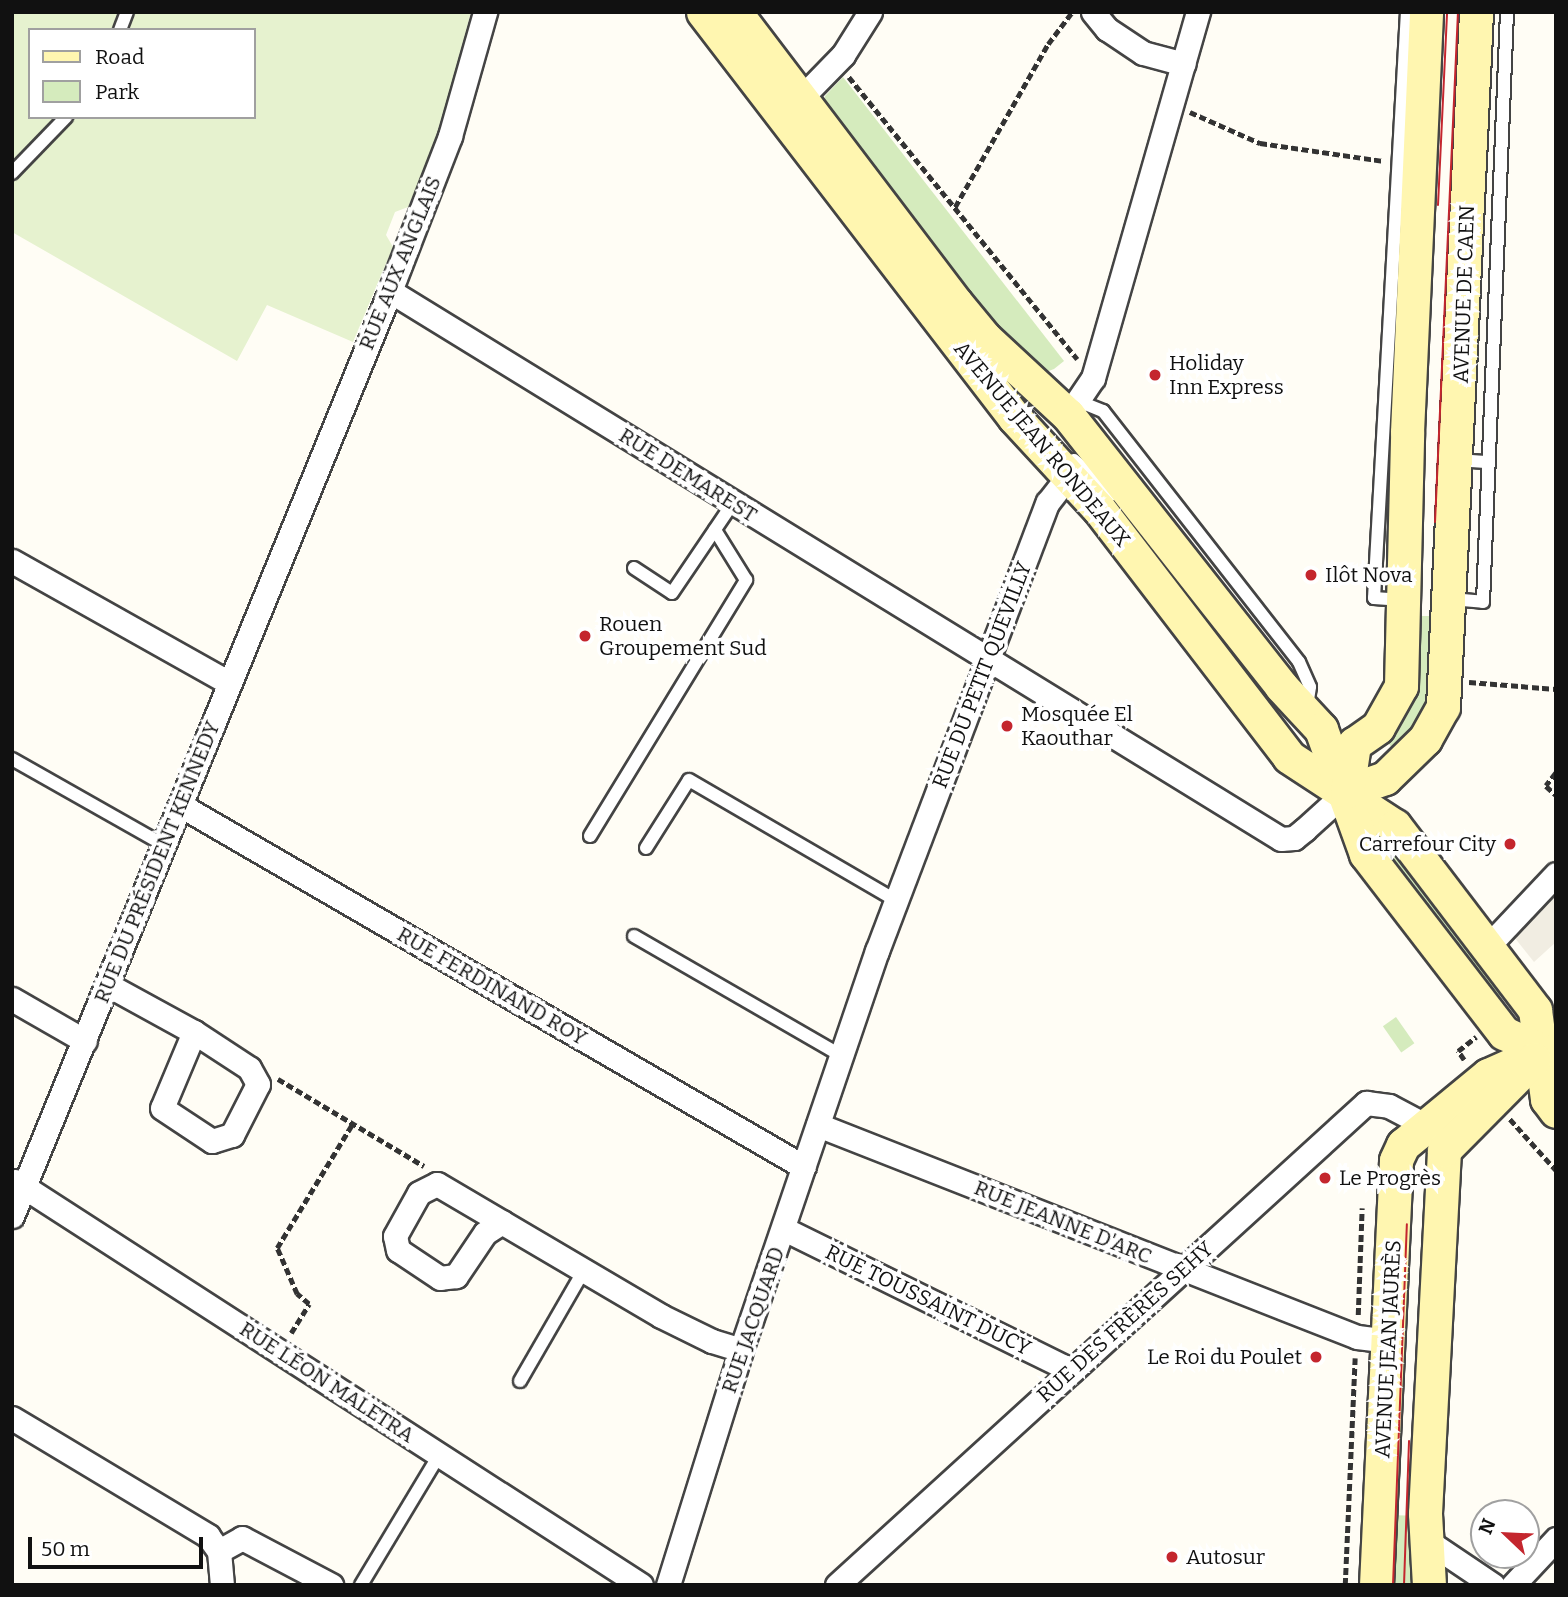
<!DOCTYPE html>
<html>
<head>
<meta charset="utf-8">
<style>
	body { margin:0 }
	#map { position:relative; width:1568px; height:1597px; overflow:hidden; background:#fffdf5; font-family:Bitter,serif }
	div>[style] { position:absolute }
	.green>* { inset:0; background:#d5ebbd; transform-origin:0 0 }
	.pitch>* { inset:0; background:#e6f2cf }
	.plaza>* { inset:0; background:#f1ede2 }
	.path>* { height:4.5px; margin-top:-2.25px; transform-origin:0; background:repeating-linear-gradient(90deg,#333 0 7px,transparent 0 10.5px) }
	.roads { filter:drop-shadow(2px 0 #444) drop-shadow(-2px 0 #444) drop-shadow(0 2px #444) drop-shadow(0 -2px #444) }
	.lane>* { height:12px; margin:-6px; padding:0 6px; transform-origin:6px; border-radius:6px; background:#fff }
	.street>* { height:23px; margin:-11.5px; padding:0 11.5px; transform-origin:11.5px; border-radius:11.5px; background:#fff }
	.secondary>* { height:33px; margin:-16.5px; padding:0 16.5px; transform-origin:16.5px; border-radius:16.5px; background:#fff6b0 }
	.tram>* { height:2px; margin:-1px; padding:0 1px; transform-origin:1px; border-radius:1px; background:#c4262e }
	.dots>* { width:19px; height:19px; translate:-50% -50%; box-sizing:border-box; border:4px solid #fff; border-radius:50% }
	span { translate:-50% -50%; white-space:nowrap; text-align:center; line-height:1.15; -webkit-text-stroke:7px #fff; paint-order:stroke }
	.street-label { font-size:21px; color:#111 }
	.poi-label { font-size:21px; color:#111 }
	.left { translate:0 -50%; text-align:left }
	.right { translate:-100% -50%; text-align:right }
	.frame { position:absolute; inset:0; border:14px solid #111; pointer-events:none }
	.legend { position:absolute; left:28px; top:28px; width:228px; height:91px; box-sizing:border-box; background:#fff; border:2px solid #a0a0a0; margin:0; padding:9px 12px; list-style:none; font-size:21px; color:#111 }
	.legend li { display:flex; align-items:center; gap:14px; height:35px }
	.legend b { width:35px; border:2px solid #a0a0a0 }
	.north { position:absolute; left:1470px; top:1499px; width:70px; height:70px; box-sizing:border-box; background:#fff; border:2px solid #a0a0a0; border-radius:50%; rotate:293deg; font-size:19px; font-weight:700; line-height:28px; text-align:center; color:#111 }
	.north::after { content:''; display:block; margin:auto; width:24px; height:32px; background:#c4262e; clip-path:polygon(50% 0,100% 100%,50% 72%,0 100%) }
	.scale { position:absolute; left:28px; top:1537px; width:175px; height:32px; box-sizing:border-box; border:4px solid #111; border-top:0; padding-left:9px; font-size:21px; line-height:24px; white-space:nowrap; color:#111; -webkit-text-stroke:5px #fff; paint-order:stroke }
</style>
</head>
<body>
<div id="map">
	<div class="green">
		<div style="clip-path:polygon(843px 77px,1064px 361px,1054px 369px,1038px 375px,985px 323px,823px 108px,825px 96px)"></div>
		<div style="clip-path:polygon(1416px 616px,1434px 616px,1426px 711px,1394px 751px,1385px 738px,1407px 708px)"></div>
		<div style="left:1397px;top:850px;width:179px;height:14px;rotate:52deg"></div>
		<div style="left:1396px;top:1017px;width:32px;height:16px;rotate:55deg"></div>
		<div style="left:1389px;top:1515px;width:25px;height:70px;rotate:2deg"></div>
	</div>
	<div class="pitch">
		<div style="clip-path:polygon(evenodd,12px 12px,471px 12px,439px 134px,408px 207px,395px 212px,386px 235px,393px 247px,353px 342px,267px 305px,237px 361px,12px 232px,12px 12px,30px 30px,254px 30px,254px 117px,30px 117px,30px 30px)"></div>
	</div>
	<div class="plaza">
		<div style="clip-path:polygon(1556px 862px,1556px 942px,1534px 962px,1499px 918px)"></div>
	</div>
	<div class="path">
		<div style="left:849px;top:77px;width:363px;rotate:51deg"></div>
		<div style="left:1190px;top:112px;width:77px;rotate:23.9deg"></div>
		<div style="left:1260px;top:143px;width:124px;rotate:8.3deg"></div>
		<div style="left:955px;top:207px;width:188px;rotate:-60.3deg"></div>
		<div style="left:1048px;top:44px;width:39px;rotate:-53deg"></div>
		<div style="left:1469px;top:682px;width:87px;rotate:4.6deg"></div>
		<div style="left:1556px;top:773px;width:16px;rotate:128deg"></div>
		<div style="left:1546px;top:786px;width:13px;rotate:42deg"></div>
		<div style="left:1464px;top:1060px;width:11px;rotate:-124deg"></div>
		<div style="left:1458px;top:1051px;width:23px;rotate:-38deg"></div>
		<div style="left:278px;top:1079px;width:170px;rotate:30.8deg"></div>
		<div style="left:1510px;top:1119px;width:69px;rotate:48deg"></div>
		<div style="left:1358px;top:1315px;width:107px;rotate:-87.9deg"></div>
		<div style="left:291px;top:1333px;width:34px;rotate:-58deg"></div>
		<div style="left:309px;top:1304px;width:16px;rotate:-140deg"></div>
		<div style="left:297px;top:1294px;width:50px;rotate:-113.5deg"></div>
		<div style="left:277px;top:1248px;width:146px;rotate:-58.7deg"></div>
		<div style="left:1345px;top:1585px;width:227px;rotate:-87.5deg"></div>
	</div>
	<div class="roads">
		<div class="lane">
			<div style="left:120px;top:30px;width:19px;rotate:-69deg"></div>
			<div style="left:12px;top:173px;width:78px;rotate:-46deg"></div>
			<div style="left:1078px;top:401px;width:27px;rotate:22deg"></div>
			<div style="left:1103px;top:411px;width:318px;rotate:52deg"></div>
			<div style="left:1299px;top:662px;width:27px;rotate:66deg"></div>
			<div style="left:1310px;top:687px;width:19px;rotate:99deg"></div>
			<div style="left:1074px;top:460px;width:52px;rotate:41.1deg"></div>
			<div style="left:1457px;top:460px;width:32px;rotate:4deg"></div>
			<div style="left:634px;top:568px;width:45px;rotate:33.3deg"></div>
			<div style="left:672px;top:593px;width:109px;rotate:-55.9deg"></div>
			<div style="left:1451px;top:599px;width:32px;rotate:5deg"></div>
			<div style="left:1483px;top:602px;width:590px;rotate:-87.67deg"></div>
			<div style="left:1403px;top:600px;width:29px;rotate:-176deg"></div>
			<div style="left:1374px;top:598px;width:587px;rotate:-86.78deg"></div>
			<div style="left:12px;top:759px;width:175px;rotate:29.5deg"></div>
			<div style="left:590px;top:836px;width:300px;rotate:-58.6deg"></div>
			<div style="left:746px;top:580px;width:59px;rotate:-121.8deg"></div>
			<div style="left:646px;top:848px;width:80px;rotate:-57.7deg"></div>
			<div style="left:689px;top:780px;width:241px;rotate:30.2deg"></div>
			<div style="left:634px;top:936px;width:240px;rotate:30deg"></div>
			<div style="left:520px;top:1381px;width:128px;rotate:-60deg"></div>
			<div style="left:361px;top:1585px;width:152px;rotate:-59deg"></div>
		</div>
		<div class="street">
			<div style="left:1093px;top:12px;width:22px;rotate:51deg"></div>
			<div style="left:1107px;top:29px;width:43px;rotate:33.7deg"></div>
			<div style="left:1143px;top:53px;width:42px;rotate:15deg"></div>
			<div style="left:800px;top:99px;width:62px;rotate:-45.7deg"></div>
			<div style="left:843px;top:55px;width:51px;rotate:-57.9deg"></div>
			<div style="left:390px;top:291px;width:1046px;rotate:31.59deg"></div>
			<div style="left:1281px;top:839px;width:13px;rotate:-4deg"></div>
			<div style="left:1294px;top:838px;width:14px;rotate:-39deg"></div>
			<div style="left:1305px;top:829px;width:57px;rotate:-42.1deg"></div>
			<div style="left:1068px;top:415px;width:45px;rotate:-56deg"></div>
			<div style="left:1093px;top:378px;width:381px;rotate:-74deg"></div>
			<div style="left:12px;top:561px;width:249px;rotate:29.3deg"></div>
			<div style="left:180px;top:805px;width:721px;rotate:30.12deg"></div>
			<div style="left:1488px;top:946px;width:99px;rotate:-46.6deg"></div>
			<div style="left:108px;top:985px;width:98px;rotate:28.7deg"></div>
			<div style="left:194px;top:1032px;width:82px;rotate:112.8deg"></div>
			<div style="left:162px;top:1108px;width:60px;rotate:33.4deg"></div>
			<div style="left:212px;top:1141px;width:21px;rotate:-17deg"></div>
			<div style="left:232px;top:1135px;width:57px;rotate:-63deg"></div>
			<div style="left:258px;top:1084px;width:18px;rotate:-119deg"></div>
			<div style="left:249px;top:1068px;width:66px;rotate:-146.8deg"></div>
			<div style="left:12px;top:999px;width:84px;rotate:29.9deg"></div>
			<div style="left:818px;top:1125px;width:579px;rotate:21.47deg"></div>
			<div style="left:1357px;top:1337px;width:31px;rotate:7deg"></div>
			<div style="left:15px;top:1181px;width:745px;rotate:32.84deg"></div>
			<div style="left:12px;top:1216px;width:999px;rotate:-67.77deg"></div>
			<div style="left:390px;top:291px;width:166px;rotate:-68.8deg"></div>
			<div style="left:450px;top:136px;width:129px;rotate:-74.2deg"></div>
			<div style="left:502px;top:1222px;width:20px;rotate:147deg"></div>
			<div style="left:485px;top:1233px;width:52px;rotate:124deg"></div>
			<div style="left:456px;top:1276px;width:16px;rotate:173deg"></div>
			<div style="left:440px;top:1278px;width:50px;rotate:-146.3deg"></div>
			<div style="left:398px;top:1250px;width:14px;rotate:-102deg"></div>
			<div style="left:395px;top:1236px;width:49px;rotate:-60.8deg"></div>
			<div style="left:419px;top:1193px;width:20px;rotate:-27deg"></div>
			<div style="left:437px;top:1184px;width:260px;rotate:30.5deg"></div>
			<div style="left:661px;top:1316px;width:57px;rotate:26.1deg"></div>
			<div style="left:712px;top:1341px;width:30px;rotate:17deg"></div>
			<div style="left:784px;top:1229px;width:321px;rotate:26.2deg"></div>
			<div style="left:12px;top:1418px;width:229px;rotate:31deg"></div>
			<div style="left:208px;top:1536px;width:19px;rotate:54deg"></div>
			<div style="left:219px;top:1551px;width:34px;rotate:85deg"></div>
			<div style="left:1429px;top:1542px;width:77px;rotate:33.9deg"></div>
			<div style="left:219px;top:1551px;width:26px;rotate:-29deg"></div>
			<div style="left:242px;top:1538px;width:101px;rotate:27.8deg"></div>
			<div style="left:668px;top:1585px;width:246px;rotate:-72.7deg"></div>
			<div style="left:741px;top:1350px;width:422px;rotate:-71.2deg"></div>
			<div style="left:877px;top:951px;width:480px;rotate:-69.2deg"></div>
			<div style="left:1048px;top:502px;width:31px;rotate:-52deg"></div>
			<div style="left:837px;top:1585px;width:716px;rotate:-42.34deg"></div>
			<div style="left:1366px;top:1103px;width:23px;rotate:7deg"></div>
			<div style="left:1389px;top:1106px;width:41px;rotate:27.8deg"></div>
			<div style="left:1513px;top:1585px;width:63px;rotate:-46.9deg"></div>
		</div>
		<div class="secondary">
			<div style="left:703px;top:12px;width:511px;rotate:52.48deg"></div>
			<div style="left:1014px;top:417px;width:125px;rotate:47.3deg"></div>
			<div style="left:1099px;top:509px;width:312px;rotate:52.5deg"></div>
			<div style="left:1289px;top:757px;width:126px;rotate:33.1deg"></div>
			<div style="left:1395px;top:826px;width:231px;rotate:52.7deg"></div>
			<div style="left:1535px;top:1010px;width:90px;rotate:82.3deg"></div>
			<div style="left:1547px;top:1099px;width:15px;rotate:53deg"></div>
			<div style="left:735px;top:12px;width:365px;rotate:52.8deg"></div>
			<div style="left:956px;top:303px;width:45px;rotate:50.4deg"></div>
			<div style="left:985px;top:338px;width:113px;rotate:42.9deg"></div>
			<div style="left:1068px;top:415px;width:345px;rotate:51.8deg"></div>
			<div style="left:1281px;top:686px;width:59px;rotate:47.1deg"></div>
			<div style="left:1321px;top:729px;width:133px;rotate:70.2deg"></div>
			<div style="left:1366px;top:854px;width:226px;rotate:52.4deg"></div>
			<div style="left:1504px;top:1033px;width:57px;rotate:24.8deg"></div>
			<div style="left:1347px;top:791px;width:40px;rotate:-18.9deg"></div>
			<div style="left:1385px;top:778px;width:56px;rotate:-44.3deg"></div>
			<div style="left:1425px;top:739px;width:37px;rotate:-61deg"></div>
			<div style="left:1443px;top:707px;width:696px;rotate:-87.28deg"></div>
			<div style="left:1347px;top:791px;width:48px;rotate:-81.5deg"></div>
			<div style="left:1354px;top:744px;width:29px;rotate:-35deg"></div>
			<div style="left:1378px;top:727px;width:47px;rotate:-60.7deg"></div>
			<div style="left:1401px;top:686px;width:254px;rotate:-88.6deg"></div>
			<div style="left:1407px;top:432px;width:420px;rotate:-87.4deg"></div>
			<div style="left:1376px;top:1585px;width:425px;rotate:-87.3deg"></div>
			<div style="left:1396px;top:1160px;width:17px;rotate:-65deg"></div>
			<div style="left:1403px;top:1145px;width:110px;rotate:-39.5deg"></div>
			<div style="left:1488px;top:1075px;width:57px;rotate:-23.9deg"></div>
			<div style="left:1429px;top:1585px;width:72px;rotate:-93.2deg"></div>
			<div style="left:1425px;top:1513px;width:363px;rotate:-87deg"></div>
			<div style="left:1444px;top:1150px;width:128px;rotate:-45.3deg"></div>
		</div>
	</div>
	<div class="tram">
		<div style="left:1438px;top:205px;width:193px;rotate:-87.3deg"></div>
		<div style="left:1435px;top:522px;width:511px;rotate:-87.42deg"></div>
		<div style="left:1393px;top:1585px;width:361px;rotate:-87.8deg"></div>
		<div style="left:1404px;top:1585px;width:144px;rotate:-88deg"></div>
	</div>
	<div class="dots">
		<div style="left:1155px;top:375px;background:#c4262e"></div>
		<div style="left:1311px;top:575px;background:#c4262e"></div>
		<div style="left:585px;top:636px;background:#c4262e"></div>
		<div style="left:1007px;top:726px;background:#c4262e"></div>
		<div style="left:1510px;top:844px;background:#c4262e"></div>
		<div style="left:1325px;top:1178px;background:#c4262e"></div>
		<div style="left:1316px;top:1357px;background:#c4262e"></div>
		<div style="left:1172px;top:1557px;background:#c4262e"></div>
	</div>
	<div class="street-label">
		<span style="left:400px;top:263px;rotate:-68deg">RUE AUX ANGLAIS</span>
		<span style="left:1464px;top:294px;rotate:-88deg">AVENUE DE CAEN</span>
		<span style="left:1042px;top:444px;rotate:50deg">AVENUE JEAN RONDEAUX</span>
		<span style="left:688px;top:475px;rotate:32deg">RUE DEMAREST</span>
		<span style="left:982px;top:675px;rotate:-69deg">RUE DU PETIT QUEVILLY</span>
		<span style="left:157px;top:862px;rotate:-68deg">RUE DU PRÉSIDENT KENNEDY</span>
		<span style="left:492px;top:986px;rotate:30deg">RUE FERDINAND ROY</span>
		<span style="left:1063px;top:1222px;rotate:22deg">RUE JEANNE D'ARC</span>
		<span style="left:928px;top:1300px;rotate:26deg">RUE TOUSSAINT DUCY</span>
		<span style="left:753px;top:1320px;rotate:-71deg">RUE JACQUARD</span>
		<span style="left:1125px;top:1322px;rotate:-42deg">RUE DES FRÈRES SEHY</span>
		<span style="left:1388px;top:1349px;rotate:-87deg">AVENUE JEAN JAURÈS</span>
		<span style="left:327px;top:1382px;rotate:33deg">RUE LÉON MALETRA</span>
	</div>
	<div class="poi-label">
		<span class="left" style="left:1169px;top:375px">Holiday<br>Inn Express</span>
		<span class="left" style="left:1325px;top:575px">Ilôt Nova</span>
		<span class="left" style="left:599px;top:636px">Rouen<br>Groupement Sud</span>
		<span class="left" style="left:1021px;top:726px">Mosquée El<br>Kaouthar</span>
		<span class="right" style="left:1496px;top:844px">Carrefour City</span>
		<span class="left" style="left:1339px;top:1178px">Le Progrès</span>
		<span class="right" style="left:1302px;top:1357px">Le Roi du Poulet</span>
		<span class="left" style="left:1186px;top:1557px">Autosur</span>
	</div>
	<div class="frame"></div>
	<ul class="legend">
	<li><b style="height:9px;background:#fff6b0"></b>Road</li>
	<li><b style="height:19px;background:#d5ebbd"></b>Park</li>
	</ul>
	<div class="north">N</div>
	<div class="scale">50 m</div>
</div>
</body>
</html>
